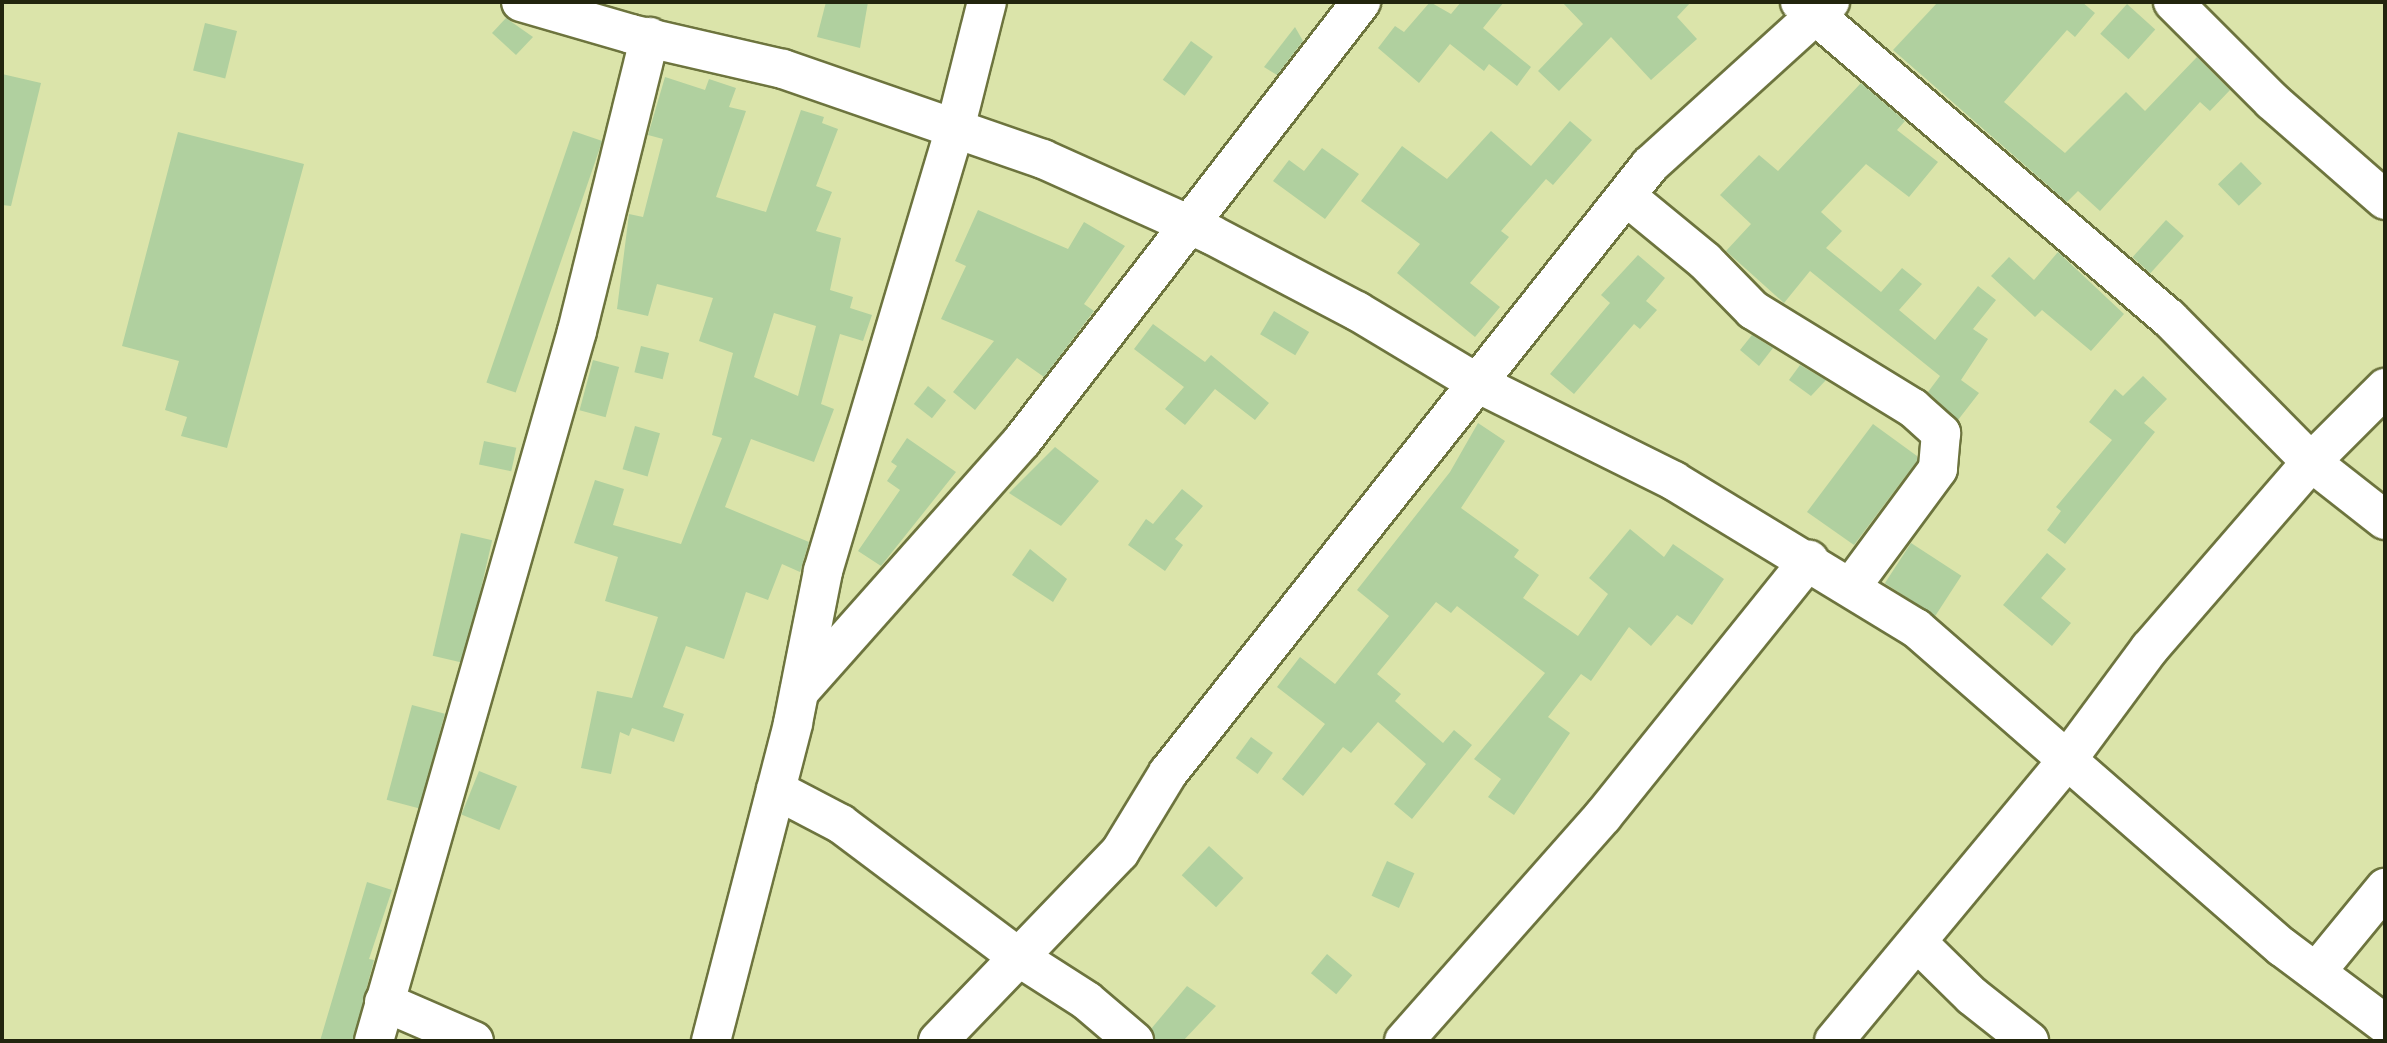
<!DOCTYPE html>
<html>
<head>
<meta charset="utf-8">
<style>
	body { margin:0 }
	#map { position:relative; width:2387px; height:1043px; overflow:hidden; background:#dbe4aa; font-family:"Roboto Serif",serif }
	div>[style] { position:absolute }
	.building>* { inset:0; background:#b0d09f; transform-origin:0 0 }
	.roads { filter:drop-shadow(2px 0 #6d743e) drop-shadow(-2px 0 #6d743e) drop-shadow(0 2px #6d743e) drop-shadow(0 -2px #6d743e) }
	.minor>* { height:38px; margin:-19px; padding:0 19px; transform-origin:19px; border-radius:19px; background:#fff }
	span { translate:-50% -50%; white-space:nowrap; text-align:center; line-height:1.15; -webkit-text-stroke:6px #fefff9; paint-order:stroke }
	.frame { position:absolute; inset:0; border:4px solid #22250e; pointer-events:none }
</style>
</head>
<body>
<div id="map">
	<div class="building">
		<div style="clip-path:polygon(826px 2px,868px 2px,860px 48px,817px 37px)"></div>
		<div style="clip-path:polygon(1430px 2px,1451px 14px,1461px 2px,1504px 2px,1483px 28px,1531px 67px,1517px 86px,1489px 64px,1484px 71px,1450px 44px,1419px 83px,1378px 48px,1395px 26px,1404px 32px)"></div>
		<div style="clip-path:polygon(1562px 2px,1691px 2px,1677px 17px,1697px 39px,1651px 80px,1611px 37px,1559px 91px,1538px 71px,1583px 24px)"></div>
		<div style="clip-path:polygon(1938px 2px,2082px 2px,2095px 13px,2075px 37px,2067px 30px,2004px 102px,2065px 153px,2126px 92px,2145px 111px,2197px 57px,2230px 90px,2210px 111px,2200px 102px,2100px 211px,2078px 191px,2067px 202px,1893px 50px)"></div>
		<div style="left:2127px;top:4px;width:38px;height:40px;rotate:42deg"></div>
		<div style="clip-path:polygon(506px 18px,533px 37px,516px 55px,492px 33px)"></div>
		<div style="left:205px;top:23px;width:33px;height:49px;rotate:14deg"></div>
		<div style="clip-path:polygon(1295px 27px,1303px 41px,1277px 75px,1264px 67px)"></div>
		<div style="left:1191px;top:41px;width:27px;height:48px;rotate:36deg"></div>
		<div style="clip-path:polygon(2px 74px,41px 83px,11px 206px,2px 205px)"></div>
		<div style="clip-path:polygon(evenodd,665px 77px,705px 90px,709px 79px,736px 88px,729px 107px,746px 111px,716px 197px,766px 212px,801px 110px,824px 117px,822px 123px,838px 129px,816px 186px,832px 192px,816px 231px,841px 238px,830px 290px,853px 297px,850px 308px,872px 315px,863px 341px,840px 334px,821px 404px,834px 409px,814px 462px,751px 439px,725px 507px,809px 542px,800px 572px,782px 564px,768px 600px,746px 592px,724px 659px,686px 646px,663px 707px,684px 714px,674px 742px,632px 728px,629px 736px,620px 732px,611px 774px,581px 768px,597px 691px,632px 698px,658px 617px,605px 601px,618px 557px,574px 543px,595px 480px,624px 489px,613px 525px,681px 544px,722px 438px,712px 435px,733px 353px,699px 341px,713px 298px,657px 284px,648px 316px,617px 309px,629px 214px,643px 217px,663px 139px,648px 135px,665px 77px,774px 313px,816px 326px,798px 396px,754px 377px,774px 313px)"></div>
		<div style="clip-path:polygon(1861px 83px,1905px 121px,1897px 130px,1938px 162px,1909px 197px,1866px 164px,1821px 212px,1842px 231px,1826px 248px,1881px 292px,1902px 268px,1922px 284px,1899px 310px,1935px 340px,1978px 286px,1996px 300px,1973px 329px,1988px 339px,1961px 380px,1979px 393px,1958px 420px,1928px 392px,1940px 376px,1810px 271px,1784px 303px,1726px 251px,1751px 224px,1720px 195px,1759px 155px,1778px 171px)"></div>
		<div style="clip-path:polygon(1570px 121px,1592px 140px,1553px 185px,1546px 179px,1501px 231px,1509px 237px,1470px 283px,1500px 307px,1475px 337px,1397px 273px,1420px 244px,1361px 201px,1402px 146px,1447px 179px,1491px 131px,1531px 166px)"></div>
		<div style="left:573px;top:131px;width:31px;height:266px;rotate:19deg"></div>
		<div style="clip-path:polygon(178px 132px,304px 164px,227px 448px,181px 436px,187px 417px,165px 410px,179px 361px,122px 346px)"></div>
		<div style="clip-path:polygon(1322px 148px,1359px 174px,1325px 219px,1273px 181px,1289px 160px,1304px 171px)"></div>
		<div style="left:2241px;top:162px;width:30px;height:32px;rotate:46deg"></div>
		<div style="clip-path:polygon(978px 210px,1068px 249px,1084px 222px,1125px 246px,1084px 304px,1094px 311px,1044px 377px,1017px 358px,975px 410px,953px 392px,994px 341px,941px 319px,966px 266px,955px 261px)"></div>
		<div style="left:2166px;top:220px;width:24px;height:50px;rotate:42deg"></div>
		<div style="clip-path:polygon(2058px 252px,2124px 314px,2091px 351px,2042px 310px,2035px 317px,1991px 276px,2009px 257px,2034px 280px)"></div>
		<div style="clip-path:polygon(1638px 255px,1665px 278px,1646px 301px,1657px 310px,1640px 329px,1634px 324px,1574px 394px,1550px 374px,1610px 303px,1601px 295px)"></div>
		<div style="left:1274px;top:311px;width:41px;height:27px;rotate:31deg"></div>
		<div style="clip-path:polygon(1153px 324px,1205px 362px,1211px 355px,1269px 403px,1255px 420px,1215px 389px,1185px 425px,1165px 409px,1184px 387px,1134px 349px)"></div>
		<div style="clip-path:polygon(1752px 335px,1773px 348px,1759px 366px,1740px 350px)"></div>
		<div style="left:641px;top:346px;width:29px;height:27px;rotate:14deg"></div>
		<div style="left:593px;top:360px;width:27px;height:52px;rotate:15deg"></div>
		<div style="clip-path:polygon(1800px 365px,1826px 380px,1811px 396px,1789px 380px)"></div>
		<div style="clip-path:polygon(2143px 376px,2167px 399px,2144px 423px,2155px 432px,2065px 544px,2047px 530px,2061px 511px,2056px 507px,2112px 440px,2089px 422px,2115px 389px,2123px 396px)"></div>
		<div style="left:928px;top:386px;width:23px;height:23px;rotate:38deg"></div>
		<div style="clip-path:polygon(1478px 423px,1505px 441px,1461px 508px,1519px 550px,1514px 557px,1539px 575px,1523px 598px,1578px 636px,1608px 594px,1589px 578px,1630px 529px,1664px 557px,1673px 544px,1724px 579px,1692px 625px,1677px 615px,1651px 646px,1629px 627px,1591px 681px,1581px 674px,1548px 717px,1570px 733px,1514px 815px,1488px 797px,1501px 779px,1474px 759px,1545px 673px,1457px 606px,1451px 613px,1436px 602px,1377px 674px,1401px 694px,1395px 701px,1443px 743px,1454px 730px,1472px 745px,1412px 819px,1394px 804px,1426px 764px,1378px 722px,1351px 753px,1343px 747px,1303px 796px,1282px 779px,1325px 724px,1277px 687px,1300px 657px,1335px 684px,1389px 616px,1357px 590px,1450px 472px)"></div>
		<div style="clip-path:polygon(1873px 424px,1917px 456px,1917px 461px,1854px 545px,1807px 512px)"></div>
		<div style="left:635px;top:426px;width:26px;height:45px;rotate:16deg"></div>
		<div style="clip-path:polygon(907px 438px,956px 472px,881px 566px,858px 551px,900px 490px,887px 481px,897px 466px,891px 462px)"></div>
		<div style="left:484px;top:441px;width:33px;height:24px;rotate:12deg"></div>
		<div style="clip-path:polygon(1055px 447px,1099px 481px,1061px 526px,1009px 493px)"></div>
		<div style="clip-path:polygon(1182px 489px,1203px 506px,1175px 539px,1183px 545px,1165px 571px,1128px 545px,1146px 519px,1153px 524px)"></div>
		<div style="left:461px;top:533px;width:32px;height:126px;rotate:13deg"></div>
		<div style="left:1911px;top:543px;width:60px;height:48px;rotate:33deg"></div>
		<div style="clip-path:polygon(1030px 549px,1067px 579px,1053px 602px,1012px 575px)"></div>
		<div style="clip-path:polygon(2047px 553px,2066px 569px,2041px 598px,2071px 623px,2052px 646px,2003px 605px)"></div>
		<div style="left:412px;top:705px;width:34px;height:98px;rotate:15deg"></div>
		<div style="left:1251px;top:737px;width:27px;height:26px;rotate:36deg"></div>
		<div style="left:479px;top:771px;width:41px;height:47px;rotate:22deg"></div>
		<div style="left:1209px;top:846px;width:47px;height:40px;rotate:43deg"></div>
		<div style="left:1387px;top:861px;width:30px;height:38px;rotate:24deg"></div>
		<div style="clip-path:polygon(367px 882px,392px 890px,369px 959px,374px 960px,353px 1041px,320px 1041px)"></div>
		<div style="left:1327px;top:954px;width:33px;height:25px;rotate:40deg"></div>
		<div style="clip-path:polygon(1187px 986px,1216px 1006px,1183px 1041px,1155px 1041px,1151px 1029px)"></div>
	</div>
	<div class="roads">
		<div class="minor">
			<div style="left:521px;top:2px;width:115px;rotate:16.2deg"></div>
			<div style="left:631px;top:34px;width:156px;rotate:13deg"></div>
			<div style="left:783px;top:69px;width:275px;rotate:19.1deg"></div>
			<div style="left:1043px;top:159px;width:185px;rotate:24.2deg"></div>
			<div style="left:1212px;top:235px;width:164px;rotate:27.7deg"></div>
			<div style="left:1357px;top:311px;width:140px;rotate:31deg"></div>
			<div style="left:1477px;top:383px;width:220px;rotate:26.4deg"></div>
			<div style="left:1674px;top:481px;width:283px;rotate:31.3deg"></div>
			<div style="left:1916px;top:628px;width:486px;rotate:41.1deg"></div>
			<div style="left:2282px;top:947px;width:129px;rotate:36.8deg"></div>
			<div style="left:1800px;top:2px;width:486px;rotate:40.6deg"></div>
			<div style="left:2169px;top:318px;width:202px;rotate:45.4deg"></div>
			<div style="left:2311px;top:462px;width:94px;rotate:38.1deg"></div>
			<div style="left:2173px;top:2px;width:140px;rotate:45deg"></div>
			<div style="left:2272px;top:101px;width:150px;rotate:41.2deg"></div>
			<div style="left:1626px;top:196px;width:102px;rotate:39.4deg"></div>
			<div style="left:1705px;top:261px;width:69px;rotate:45.6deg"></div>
			<div style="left:1753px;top:310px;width:188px;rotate:31.5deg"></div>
			<div style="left:1913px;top:408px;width:38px;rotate:42deg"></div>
			<div style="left:1941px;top:433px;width:36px;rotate:95deg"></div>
			<div style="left:1938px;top:469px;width:147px;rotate:126.4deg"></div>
			<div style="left:800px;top:691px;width:334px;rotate:-48.4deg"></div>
			<div style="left:1022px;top:441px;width:555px;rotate:-52.32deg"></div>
			<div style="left:776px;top:790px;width:73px;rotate:27.6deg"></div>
			<div style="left:841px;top:824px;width:220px;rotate:36.9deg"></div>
			<div style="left:1017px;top:956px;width:83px;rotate:32.7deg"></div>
			<div style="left:1087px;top:1001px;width:62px;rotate:40.4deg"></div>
			<div style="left:1917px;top:942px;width:77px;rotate:44.5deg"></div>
			<div style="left:1972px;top:996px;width:73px;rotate:38.3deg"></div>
			<div style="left:2316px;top:972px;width:109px;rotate:-50.6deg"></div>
			<div style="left:384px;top:1002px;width:98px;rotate:23.4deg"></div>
			<div style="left:374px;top:1041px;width:738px;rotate:-74.04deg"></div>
			<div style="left:577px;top:331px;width:303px;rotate:-76.1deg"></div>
			<div style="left:711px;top:1041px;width:328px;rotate:-75.5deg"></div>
			<div style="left:793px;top:723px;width:155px;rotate:-78.8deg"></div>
			<div style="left:823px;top:571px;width:461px;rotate:-73.4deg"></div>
			<div style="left:955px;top:129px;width:131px;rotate:-75.9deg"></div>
			<div style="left:938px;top:1041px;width:262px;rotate:-46.1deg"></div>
			<div style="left:1120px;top:852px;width:92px;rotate:-58.7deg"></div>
			<div style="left:1168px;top:773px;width:776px;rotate:-51.59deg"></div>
			<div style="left:1650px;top:165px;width:243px;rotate:-42.2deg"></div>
			<div style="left:1404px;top:1041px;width:300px;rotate:-48.5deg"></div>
			<div style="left:1603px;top:816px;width:329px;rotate:-51.2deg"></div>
			<div style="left:1834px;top:1041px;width:365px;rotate:-50.3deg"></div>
			<div style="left:2067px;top:760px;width:139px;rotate:-53.5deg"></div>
			<div style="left:2150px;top:648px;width:246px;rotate:-49.1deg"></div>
			<div style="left:2311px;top:462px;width:105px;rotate:-45deg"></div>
		</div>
	</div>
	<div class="frame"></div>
</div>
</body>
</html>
